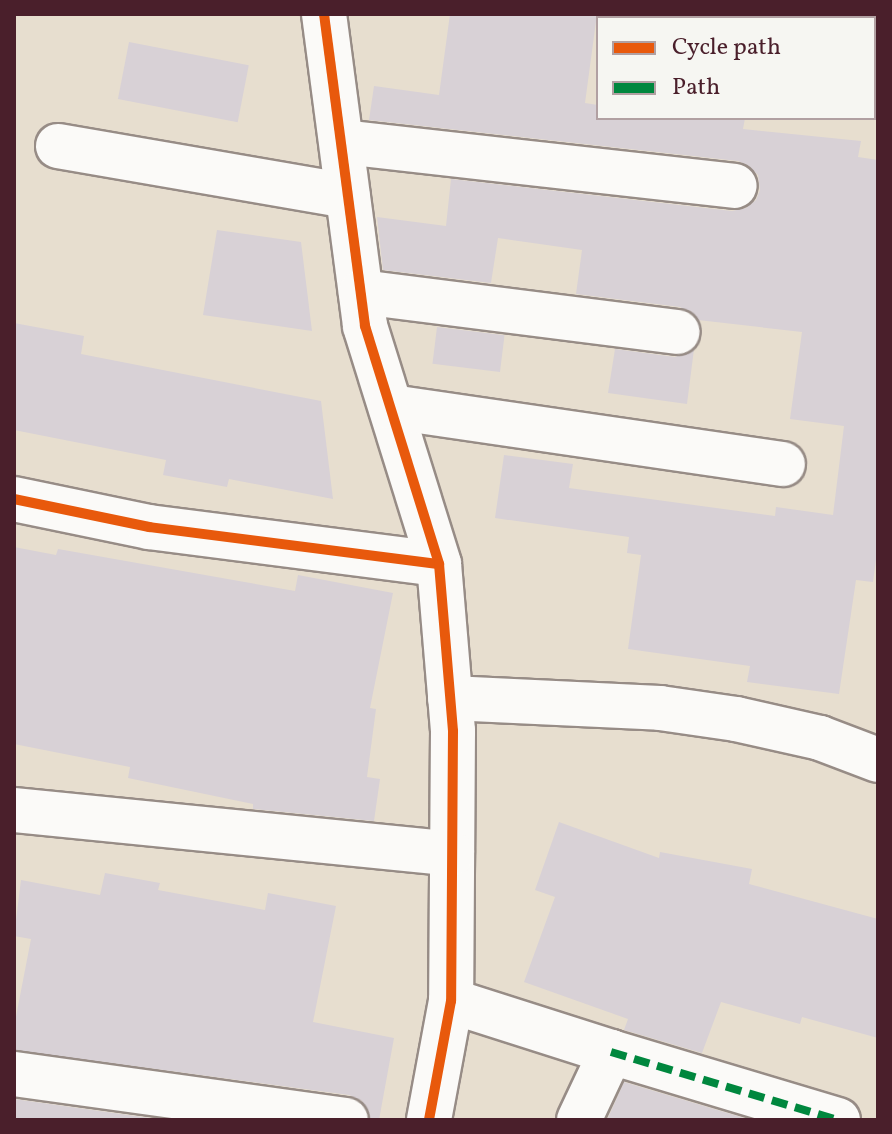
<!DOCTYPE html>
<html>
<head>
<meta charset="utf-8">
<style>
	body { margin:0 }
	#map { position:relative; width:892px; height:1134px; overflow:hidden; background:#e7decf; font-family:Vollkorn,serif }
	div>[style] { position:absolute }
	.building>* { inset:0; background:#d8d1d6; transform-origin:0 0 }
	.roads { filter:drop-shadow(2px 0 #978c86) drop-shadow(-2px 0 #978c86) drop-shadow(0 2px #978c86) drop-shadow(0 -2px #978c86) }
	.minor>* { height:44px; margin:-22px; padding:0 22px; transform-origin:22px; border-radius:22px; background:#fbfaf8 }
	.quiet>* { height:8px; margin-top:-4px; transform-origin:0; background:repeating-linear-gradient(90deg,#00873e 0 16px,transparent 0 24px) }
	.cycleway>* { height:10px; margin:-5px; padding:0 5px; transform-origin:5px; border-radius:5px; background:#e8590c }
	span { translate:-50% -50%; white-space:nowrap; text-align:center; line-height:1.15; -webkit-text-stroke:6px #f6f6f2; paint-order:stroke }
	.frame { position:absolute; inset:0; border:16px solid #4a1f2b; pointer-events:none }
	.legend { position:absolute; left:596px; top:16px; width:280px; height:104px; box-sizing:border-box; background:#f6f6f2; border:2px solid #b1a0a2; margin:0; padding:10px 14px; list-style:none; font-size:24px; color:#4a1f2b }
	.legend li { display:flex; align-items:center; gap:16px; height:40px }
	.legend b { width:40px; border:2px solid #b1a0a2 }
</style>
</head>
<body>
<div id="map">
	<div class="building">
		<div style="clip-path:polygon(450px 14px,597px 14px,585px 103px,598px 105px,598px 118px,745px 118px,743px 129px,861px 141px,858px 157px,878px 160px,878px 545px,873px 582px,856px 580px,839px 694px,747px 682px,750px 666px,628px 649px,641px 555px,627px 553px,629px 537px,495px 518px,504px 455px,573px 464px,569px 488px,775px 516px,776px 507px,833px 515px,844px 426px,790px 419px,802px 332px,698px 320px,680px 307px,576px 294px,582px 250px,498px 238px,491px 283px,383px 270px,377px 217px,446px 226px,451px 179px,732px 211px,746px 208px,756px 200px,760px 190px,758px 175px,749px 166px,738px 161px,369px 120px,374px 86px,439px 95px)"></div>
		<div style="left:129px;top:42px;width:122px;height:58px;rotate:11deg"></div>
		<div style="clip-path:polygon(217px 230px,301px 242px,312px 331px,203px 315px)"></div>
		<div style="clip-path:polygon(14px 323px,84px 336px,81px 354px,321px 401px,333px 499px,229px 479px,227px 487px,163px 475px,166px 460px,14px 430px)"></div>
		<div style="left:437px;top:327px;width:68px;height:37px;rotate:7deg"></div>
		<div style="clip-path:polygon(615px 349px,675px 357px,694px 349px,687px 404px,608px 393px)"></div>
		<div style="clip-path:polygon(14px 547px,56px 555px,58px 549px,295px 591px,298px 575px,393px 593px,370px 708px,376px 709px,367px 777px,380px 779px,374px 821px,253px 809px,253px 804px,128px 778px,130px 767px,14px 744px)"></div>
		<div style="clip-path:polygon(559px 822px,659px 858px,660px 852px,752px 869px,749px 884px,878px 919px,878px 1038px,802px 1017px,800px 1024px,721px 1002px,702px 1053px,624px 1030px,628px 1019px,524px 982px,555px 897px,535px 890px)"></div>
		<div style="clip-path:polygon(105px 873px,160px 883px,158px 890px,265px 910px,268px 893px,336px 906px,313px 1022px,394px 1038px,379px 1120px,370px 1120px,362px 1101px,349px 1095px,14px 1050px,14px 1027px,31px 939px,14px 936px,21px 880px,100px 895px)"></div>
		<div style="clip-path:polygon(624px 1082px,751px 1120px,607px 1120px)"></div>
		<div style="clip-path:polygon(14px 1099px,164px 1120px,14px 1120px)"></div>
	</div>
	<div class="roads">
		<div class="minor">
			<div style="left:324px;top:14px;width:315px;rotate:82.5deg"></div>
			<div style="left:365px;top:326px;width:249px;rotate:72.7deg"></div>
			<div style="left:343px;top:142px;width:394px;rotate:6.4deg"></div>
			<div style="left:58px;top:146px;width:294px;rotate:9.8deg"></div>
			<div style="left:361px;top:292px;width:319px;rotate:7.2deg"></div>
			<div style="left:391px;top:407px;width:396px;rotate:8.3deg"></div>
			<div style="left:14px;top:499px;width:138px;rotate:11.7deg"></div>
			<div style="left:149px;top:527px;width:292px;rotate:7.3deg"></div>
			<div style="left:439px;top:564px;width:168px;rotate:85.2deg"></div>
			<div style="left:453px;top:731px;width:270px;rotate:90.4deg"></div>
			<div style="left:451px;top:1001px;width:121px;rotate:100.5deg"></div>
			<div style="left:450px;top:698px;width:210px;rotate:2.7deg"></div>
			<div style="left:660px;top:708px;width:77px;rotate:8.2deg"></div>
			<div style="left:736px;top:719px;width:86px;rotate:12.7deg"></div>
			<div style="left:820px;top:738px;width:62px;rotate:20.8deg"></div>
			<div style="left:14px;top:810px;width:440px;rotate:5.7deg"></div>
			<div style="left:451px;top:1001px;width:168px;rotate:17.7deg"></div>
			<div style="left:611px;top:1052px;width:75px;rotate:115.2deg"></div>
			<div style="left:611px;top:1052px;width:237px;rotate:16.7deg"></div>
			<div style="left:14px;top:1074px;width:335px;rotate:7.9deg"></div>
		</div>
	</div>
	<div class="quiet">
		<div style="left:611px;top:1052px;width:237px;rotate:16.7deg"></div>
	</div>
	<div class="cycleway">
		<div style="left:324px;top:14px;width:315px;rotate:82.5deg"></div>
		<div style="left:365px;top:326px;width:249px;rotate:72.7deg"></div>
		<div style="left:14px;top:499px;width:138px;rotate:11.7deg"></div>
		<div style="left:149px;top:527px;width:292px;rotate:7.3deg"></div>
		<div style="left:439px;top:564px;width:168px;rotate:85.2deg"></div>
		<div style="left:453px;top:731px;width:270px;rotate:90.4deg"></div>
		<div style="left:451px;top:1001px;width:121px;rotate:100.5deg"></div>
	</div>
	<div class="frame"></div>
	<ul class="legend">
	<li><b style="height:10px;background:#e8590c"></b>Cycle path</li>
	<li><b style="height:10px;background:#00873e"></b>Path</li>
	</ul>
</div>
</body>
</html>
